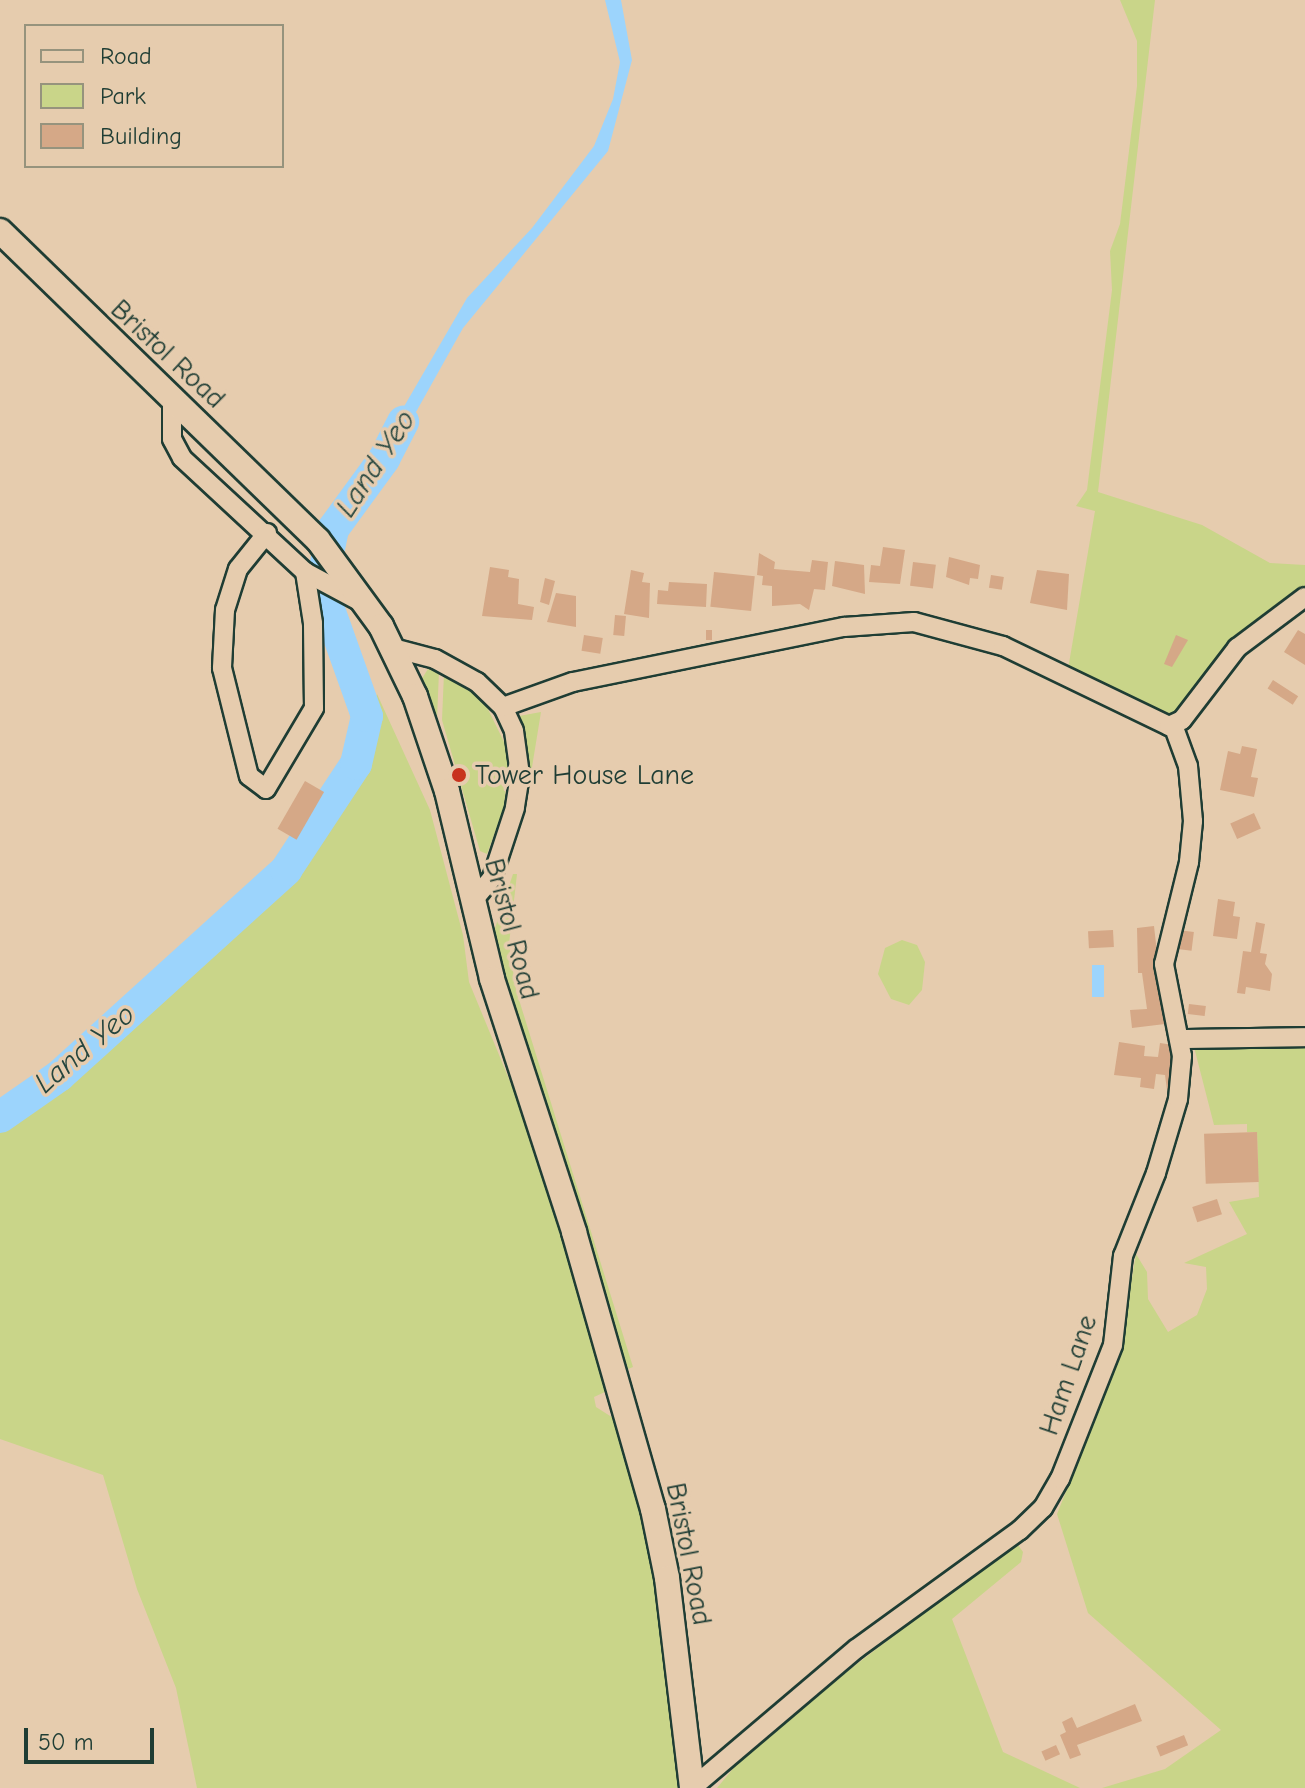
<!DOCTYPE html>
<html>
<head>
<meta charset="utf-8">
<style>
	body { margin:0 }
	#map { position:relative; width:1305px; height:1788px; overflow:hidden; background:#e6ccae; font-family:"Comic Neue",sans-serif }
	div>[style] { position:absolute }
	.green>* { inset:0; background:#c9d589 }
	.water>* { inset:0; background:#9cd4fc; transform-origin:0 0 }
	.river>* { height:32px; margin:-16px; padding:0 16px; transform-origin:16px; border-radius:16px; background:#9cd4fc }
	.building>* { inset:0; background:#d5a887; transform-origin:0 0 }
	.roads { filter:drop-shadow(2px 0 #1f3d34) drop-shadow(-2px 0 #1f3d34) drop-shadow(0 2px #1f3d34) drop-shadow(0 -2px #1f3d34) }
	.minor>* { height:18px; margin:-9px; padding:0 9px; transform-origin:9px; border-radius:9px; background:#e6ccae }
	.major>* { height:24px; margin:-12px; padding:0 12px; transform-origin:12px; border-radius:12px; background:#e6ccae }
	.dots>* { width:22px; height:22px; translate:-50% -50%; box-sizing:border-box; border:4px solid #e6ccae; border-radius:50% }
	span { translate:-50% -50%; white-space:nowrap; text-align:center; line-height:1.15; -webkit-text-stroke:7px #e6ccae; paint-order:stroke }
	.street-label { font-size:28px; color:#1f3d34 }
	.poi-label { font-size:28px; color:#1f3d34 }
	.left { translate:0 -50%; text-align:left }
	.water-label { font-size:30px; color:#25453e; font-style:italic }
	.legend { position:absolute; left:24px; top:24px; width:260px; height:144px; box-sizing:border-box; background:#e6ccae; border:2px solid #96937d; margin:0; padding:10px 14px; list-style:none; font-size:24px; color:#1f3d34 }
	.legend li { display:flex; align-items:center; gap:16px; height:40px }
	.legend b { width:40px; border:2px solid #96937d }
	.scale { position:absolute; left:24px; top:1728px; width:130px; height:36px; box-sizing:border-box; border:4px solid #1f3d34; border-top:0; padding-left:10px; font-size:24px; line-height:28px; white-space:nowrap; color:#1f3d34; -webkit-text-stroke:6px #e6ccae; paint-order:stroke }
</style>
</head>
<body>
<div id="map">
	<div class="green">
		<div style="clip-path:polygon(1120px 0,1155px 0,1098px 492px,1202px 525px,1270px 563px,1305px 565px,1305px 587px,1226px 649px,1172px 719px,1068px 669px,1095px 511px,1076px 506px,1087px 490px,1112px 290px,1110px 251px,1120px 224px,1137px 86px,1137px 41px)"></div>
		<div style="clip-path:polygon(428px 669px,439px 671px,437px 719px,421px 680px)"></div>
		<div style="clip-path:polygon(444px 673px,482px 697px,509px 752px,504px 808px,487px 854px,480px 851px,442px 720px)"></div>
		<div style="clip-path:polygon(377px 694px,430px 810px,463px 935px,469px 982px,530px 1130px,581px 1286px,607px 1391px,594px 1397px,596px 1407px,618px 1421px,658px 1589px,679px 1788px,197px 1788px,176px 1688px,137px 1589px,103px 1475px,0 1439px,0 1124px,121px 1028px,158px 993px,177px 964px,282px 875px,351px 766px)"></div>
		<div style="clip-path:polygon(541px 712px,526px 804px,527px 756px,519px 716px)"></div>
		<div style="clip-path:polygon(513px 874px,517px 874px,509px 944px,516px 990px,633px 1367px,628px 1369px,498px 956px,494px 931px)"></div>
		<div style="clip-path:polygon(902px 940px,917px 945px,925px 962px,922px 990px,909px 1005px,891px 999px,878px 974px,885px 948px)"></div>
		<div style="clip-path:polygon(1305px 1043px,1305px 1788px,1102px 1788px,1165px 1769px,1221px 1730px,1088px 1613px,1057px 1514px,1118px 1361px,1136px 1254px,1147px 1272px,1148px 1299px,1168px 1332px,1197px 1315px,1207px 1289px,1206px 1267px,1184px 1263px,1247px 1234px,1229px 1202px,1259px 1197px,1257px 1132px,1247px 1132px,1247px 1124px,1214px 1125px,1194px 1047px)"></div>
		<div style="clip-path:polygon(1016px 1542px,1023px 1552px,1021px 1562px,952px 1619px,1003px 1752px,1080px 1788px,717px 1788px,746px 1753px,793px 1713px)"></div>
	</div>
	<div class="water">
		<div style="clip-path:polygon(605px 0,621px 0,632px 60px,608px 151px,463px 328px,388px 462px,377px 453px,467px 298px,532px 228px,594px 146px,613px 99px,620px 62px)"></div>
		<div style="left:1092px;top:965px;width:12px;height:32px"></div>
	</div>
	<div class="river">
		<div style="left:0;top:1117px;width:72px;rotate:-34.8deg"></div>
		<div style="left:59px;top:1076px;width:307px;rotate:-42.2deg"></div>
		<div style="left:286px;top:870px;width:127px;rotate:-56.6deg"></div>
		<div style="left:356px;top:764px;width:49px;rotate:-77.1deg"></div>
		<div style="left:367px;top:716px;width:137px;rotate:-109.6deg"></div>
		<div style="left:321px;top:587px;width:59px;rotate:-78.3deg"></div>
		<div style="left:333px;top:529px;width:87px;rotate:-53.9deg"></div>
		<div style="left:384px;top:459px;width:42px;rotate:-62.8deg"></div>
	</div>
	<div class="building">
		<div style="clip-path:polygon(883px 547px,905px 550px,900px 584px,869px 582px,871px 565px,880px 566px)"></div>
		<div style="clip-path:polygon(759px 553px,775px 562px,774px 569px,810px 572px,812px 560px,828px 562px,825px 590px,814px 589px,809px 610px,800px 604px,772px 606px,772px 586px,762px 585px,763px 576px,757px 575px)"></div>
		<div style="clip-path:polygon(949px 557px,980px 565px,978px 579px,970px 578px,969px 585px,946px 577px)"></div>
		<div style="clip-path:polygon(835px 561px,864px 565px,865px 594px,832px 586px)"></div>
		<div style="left:913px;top:562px;width:23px;height:24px;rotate:7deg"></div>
		<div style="clip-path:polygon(490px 567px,509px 570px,508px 577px,519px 579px,518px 604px,534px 607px,532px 620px,482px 616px)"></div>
		<div style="clip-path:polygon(631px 570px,644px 573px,642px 582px,650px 583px,649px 618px,624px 614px)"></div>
		<div style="clip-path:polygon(1037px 570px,1069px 574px,1067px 610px,1030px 603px)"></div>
		<div style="left:714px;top:572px;width:41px;height:35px;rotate:6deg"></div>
		<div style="left:991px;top:575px;width:13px;height:13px;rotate:9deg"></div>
		<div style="clip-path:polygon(545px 578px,555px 581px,549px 605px,540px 602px)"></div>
		<div style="clip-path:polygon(669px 582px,707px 584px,706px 607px,657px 604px,658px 590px,668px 591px)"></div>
		<div style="clip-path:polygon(556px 593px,576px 596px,576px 627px,547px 622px)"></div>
		<div style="left:615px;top:615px;width:11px;height:20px;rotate:5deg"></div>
		<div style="left:706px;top:630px;width:6px;height:10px"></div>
		<div style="clip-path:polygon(1298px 630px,1305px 634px,1305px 665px,1284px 652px)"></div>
		<div style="left:584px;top:635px;width:19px;height:16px;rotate:9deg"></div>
		<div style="clip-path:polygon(1176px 635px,1188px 640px,1172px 667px,1164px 664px)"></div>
		<div style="left:1273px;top:680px;width:30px;height:10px;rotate:33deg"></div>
		<div style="clip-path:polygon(1242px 746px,1257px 749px,1251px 777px,1258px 778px,1254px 797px,1220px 790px,1228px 751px,1240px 754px)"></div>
		<div style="left:305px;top:781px;width:22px;height:55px;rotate:30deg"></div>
		<div style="left:1254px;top:813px;width:17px;height:26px;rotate:66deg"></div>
		<div style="clip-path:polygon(1218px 899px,1235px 902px,1233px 916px,1240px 917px,1237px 939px,1213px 936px)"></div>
		<div style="clip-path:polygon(1256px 922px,1265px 924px,1260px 953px,1267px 954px,1265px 964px,1272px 974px,1270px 991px,1246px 987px,1245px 994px,1237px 993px,1243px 951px,1251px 952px)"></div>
		<div style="clip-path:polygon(1154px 926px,1165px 1024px,1132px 1028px,1130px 1010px,1147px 1009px,1142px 973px,1138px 973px,1137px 928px)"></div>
		<div style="left:1113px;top:930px;width:17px;height:25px;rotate:87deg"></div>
		<div style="left:1178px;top:930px;width:16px;height:19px;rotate:7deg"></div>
		<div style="left:1189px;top:1004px;width:17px;height:10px;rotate:7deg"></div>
		<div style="clip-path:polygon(1119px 1042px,1145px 1046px,1144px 1056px,1158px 1057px,1160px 1043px,1173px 1045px,1172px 1091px,1167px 1090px,1165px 1075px,1156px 1074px,1154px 1089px,1140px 1087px,1141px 1078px,1114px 1075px)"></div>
		<div style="left:1257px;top:1132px;width:50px;height:53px;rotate:88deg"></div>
		<div style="left:1217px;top:1199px;width:16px;height:26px;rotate:72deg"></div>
		<div style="clip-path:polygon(1135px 1704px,1142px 1721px,1077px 1745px,1081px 1755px,1070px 1759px,1060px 1735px,1066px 1732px,1062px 1722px,1072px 1717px,1077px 1728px)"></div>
		<div style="left:1184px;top:1735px;width:11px;height:30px;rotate:68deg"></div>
		<div style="left:1056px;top:1745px;width:10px;height:16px;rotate:66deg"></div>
	</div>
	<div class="roads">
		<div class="minor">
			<div style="left:172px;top:401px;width:38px;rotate:90deg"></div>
			<div style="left:172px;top:439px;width:21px;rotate:62deg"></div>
			<div style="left:182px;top:458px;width:168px;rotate:42.8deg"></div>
			<div style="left:305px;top:572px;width:61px;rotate:28.2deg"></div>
			<div style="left:267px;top:533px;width:46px;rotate:128.9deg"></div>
			<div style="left:238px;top:569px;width:43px;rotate:107.6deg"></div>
			<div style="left:225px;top:610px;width:58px;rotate:93deg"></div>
			<div style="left:222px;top:668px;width:111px;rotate:76deg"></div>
			<div style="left:249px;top:776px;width:21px;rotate:37deg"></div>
			<div style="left:266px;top:789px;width:94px;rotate:-59.3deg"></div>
			<div style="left:314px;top:708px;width:85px;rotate:-90.7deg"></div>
			<div style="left:313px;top:623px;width:52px;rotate:-98.9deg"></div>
			<div style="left:393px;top:648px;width:43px;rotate:14.7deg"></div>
			<div style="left:435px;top:659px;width:48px;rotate:28.7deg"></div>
			<div style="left:477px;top:682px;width:36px;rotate:44deg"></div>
			<div style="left:503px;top:707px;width:26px;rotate:65deg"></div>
			<div style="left:514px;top:731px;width:44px;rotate:82.2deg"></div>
			<div style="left:520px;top:775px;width:33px;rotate:99deg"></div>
			<div style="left:515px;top:808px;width:74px;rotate:108.2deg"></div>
			<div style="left:492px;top:878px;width:30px;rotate:130deg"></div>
			<div style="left:503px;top:707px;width:74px;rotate:-19.7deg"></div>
			<div style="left:573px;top:682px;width:277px;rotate:-11.5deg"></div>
			<div style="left:844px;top:627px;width:70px;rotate:-4.1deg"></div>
			<div style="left:914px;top:622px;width:92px;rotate:15.1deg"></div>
			<div style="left:1003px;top:646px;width:184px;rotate:25.7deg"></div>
			<div style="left:1169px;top:726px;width:14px;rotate:-25deg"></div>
			<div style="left:1182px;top:720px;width:91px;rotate:-52.6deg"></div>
			<div style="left:1237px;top:648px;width:85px;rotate:-36.9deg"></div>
			<div style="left:1179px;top:1039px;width:126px;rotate:-0.9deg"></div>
			<div style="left:692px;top:1788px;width:215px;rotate:-40.3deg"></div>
			<div style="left:856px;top:1649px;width:203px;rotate:-36deg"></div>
			<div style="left:1020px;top:1530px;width:32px;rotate:-44deg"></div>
			<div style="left:1043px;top:1508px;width:34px;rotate:-60deg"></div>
			<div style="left:1060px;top:1479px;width:144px;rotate:-68.4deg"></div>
			<div style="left:1113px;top:1345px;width:90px;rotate:-83.6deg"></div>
			<div style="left:1123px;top:1256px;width:89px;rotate:-68.3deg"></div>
			<div style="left:1156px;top:1173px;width:77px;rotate:-73.4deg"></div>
			<div style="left:1178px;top:1099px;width:43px;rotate:-84.7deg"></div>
			<div style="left:1182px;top:1056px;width:94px;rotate:-101.1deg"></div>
			<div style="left:1164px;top:964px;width:105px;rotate:-76.2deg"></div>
			<div style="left:1189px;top:862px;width:41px;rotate:-84.4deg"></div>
			<div style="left:1193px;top:821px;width:55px;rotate:-95.2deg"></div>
			<div style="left:1188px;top:766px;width:44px;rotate:-110.1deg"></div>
		</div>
		<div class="major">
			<div style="left:0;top:231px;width:443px;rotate:44.2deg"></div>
			<div style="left:318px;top:540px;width:107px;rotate:53.8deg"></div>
			<div style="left:381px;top:626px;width:78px;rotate:64.1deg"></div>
			<div style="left:415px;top:696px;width:100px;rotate:71.4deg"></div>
			<div style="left:447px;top:791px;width:193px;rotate:76.5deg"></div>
			<div style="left:492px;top:979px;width:266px;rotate:72deg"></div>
			<div style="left:574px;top:1232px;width:288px;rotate:74.1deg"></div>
			<div style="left:653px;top:1509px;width:70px;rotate:78.5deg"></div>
			<div style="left:667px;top:1578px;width:211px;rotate:83.2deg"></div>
		</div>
	</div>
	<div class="dots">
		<div style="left:459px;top:775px;background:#c8321e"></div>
	</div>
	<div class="street-label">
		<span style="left:168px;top:354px;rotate:43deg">Bristol Road</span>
		<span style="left:512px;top:929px;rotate:75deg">Bristol Road</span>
		<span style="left:1068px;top:1375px;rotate:-71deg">Ham Lane</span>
		<span style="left:689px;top:1554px;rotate:79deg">Bristol Road</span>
	</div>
	<div class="poi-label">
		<span class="left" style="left:475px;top:775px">Tower House Lane</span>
	</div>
	<div class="water-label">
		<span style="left:376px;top:464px;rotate:-57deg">Land Yeo</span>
		<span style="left:85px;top:1049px;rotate:-40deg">Land Yeo</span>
	</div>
	<ul class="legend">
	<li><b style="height:10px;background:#e6ccae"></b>Road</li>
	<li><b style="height:22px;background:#c9d589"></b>Park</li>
	<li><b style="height:22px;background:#d5a887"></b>Building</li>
	</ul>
	<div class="scale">50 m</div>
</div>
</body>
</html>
